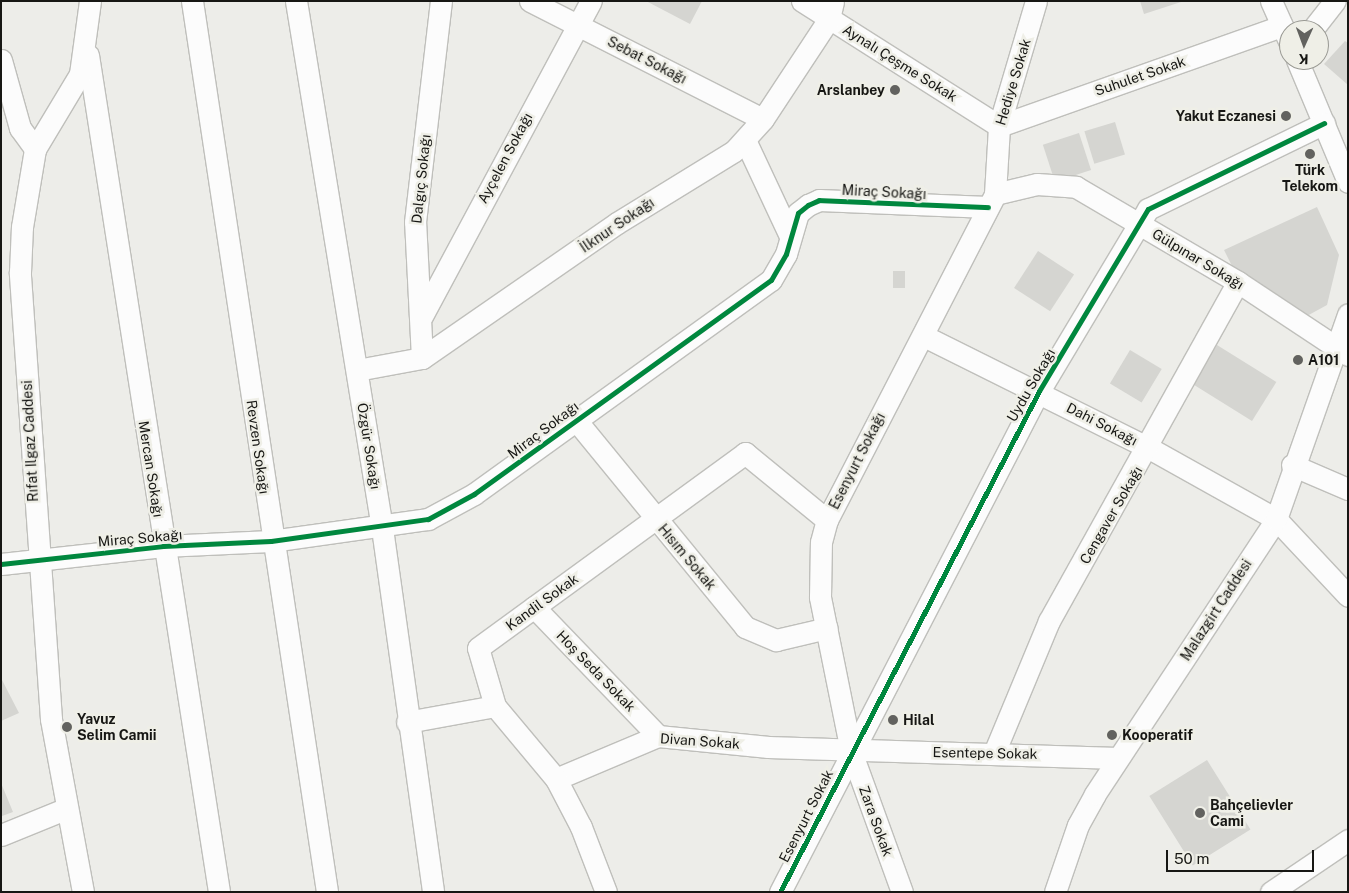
<!DOCTYPE html>
<html>
<head>
<meta charset="utf-8">
<style>
	body { margin:0 }
	#map { position:relative; width:1349px; height:893px; overflow:hidden; background:#edede9; font-family:"Public Sans",sans-serif }
	div>[style] { position:absolute }
	.building>* { inset:0; background:#d5d5d1; transform-origin:0 0 }
	.roads { filter:drop-shadow(1px 0 #bfbfbb) drop-shadow(-1px 0 #bfbfbb) drop-shadow(0 1px #bfbfbb) drop-shadow(0 -1px #bfbfbb) }
	.minor>* { height:21px; margin:-10.5px; padding:0 10.5px; transform-origin:10.5px; border-radius:10.5px; background:#fcfcfc }
	.cycleway>* { height:5px; margin:-2.5px; padding:0 2.5px; transform-origin:2.5px; border-radius:2.5px; background:#00873e }
	.dots>* { width:14px; height:14px; translate:-50% -50%; box-sizing:border-box; border:2px solid #efefe7; border-radius:50% }
	span { translate:-50% -50%; white-space:nowrap; text-align:center; line-height:1.15; -webkit-text-stroke:5px #efefe7; paint-order:stroke }
	.street-label { font-size:14px; color:#171714 }
	.poi-label { font-size:14px; color:#171714; font-weight:700 }
	.right { translate:-100% -50%; text-align:right }
	.left { translate:0 -50%; text-align:left }
	.frame { position:absolute; inset:0; border:2px solid #171714; pointer-events:none }
	.north { position:absolute; left:1279px; top:20px; width:50px; height:50px; box-sizing:border-box; background:#efefe7; border:1px solid #999993; border-radius:50%; rotate:182deg; font-size:14px; font-weight:700; line-height:20px; text-align:center; color:#171714 }
	.north::after { content:''; display:block; margin:auto; width:18px; height:22px; background:#62625f; clip-path:polygon(50% 0,100% 100%,50% 72%,0 100%) }
	.scale { position:absolute; left:1166px; top:850px; width:148px; height:22px; box-sizing:border-box; border:2px solid #171714; border-top:0; padding-left:6px; font-size:15px; line-height:18px; white-space:nowrap; color:#171714; -webkit-text-stroke:4px #efefe7; paint-order:stroke }
</style>
</head>
<body>
<div id="map">
	<div class="building">
		<div style="clip-path:polygon(646px 1px,702px 1px,690px 24px)"></div>
		<div style="clip-path:polygon(1140px 1px,1181px 1px,1181px 2px,1144px 14px)"></div>
		<div style="clip-path:polygon(1345px 41px,1348px 43px,1348px 85px,1324px 64px)"></div>
		<div style="left:1115px;top:122px;width:34px;height:32px;rotate:73deg"></div>
		<div style="left:1079px;top:133px;width:39px;height:38px;rotate:72deg"></div>
		<div style="clip-path:polygon(1317px 207px,1339px 255px,1327px 305px,1305px 317px,1236px 274px,1224px 250px)"></div>
		<div style="left:1038px;top:251px;width:43px;height:44px;rotate:33deg"></div>
		<div style="left:893px;top:271px;width:12px;height:17px"></div>
		<div style="left:1217px;top:345px;width:70px;height:46px;rotate:32deg"></div>
		<div style="left:1130px;top:350px;width:37px;height:39px;rotate:31deg"></div>
		<div style="clip-path:polygon(1px 678px,19px 713px,1px 721px)"></div>
		<div style="left:1207px;top:760px;width:82px;height:68px;rotate:58deg"></div>
		<div style="clip-path:polygon(1px 783px,13px 812px,2px 816px,1px 822px)"></div>
	</div>
	<div class="roads">
		<div class="minor">
			<div style="left:192px;top:1px;width:901px;rotate:81.38deg"></div>
			<div style="left:296px;top:1px;width:534px;rotate:80.73deg"></div>
			<div style="left:382px;top:528px;width:368px;rotate:82deg"></div>
			<div style="left:530px;top:1px;width:261px;rotate:26.9deg"></div>
			<div style="left:802px;top:1px;width:233px;rotate:32.4deg"></div>
			<div style="left:1271px;top:1px;width:44px;rotate:65.8deg"></div>
			<div style="left:1312px;top:30px;width:37px;rotate:-52deg"></div>
			<div style="left:88px;top:55px;width:847px;rotate:81.1deg"></div>
			<div style="left:1px;top:60px;width:71px;rotate:74.4deg"></div>
			<div style="left:20px;top:128px;width:26px;rotate:54deg"></div>
			<div style="left:1297px;top:60px;width:132px;rotate:67.3deg"></div>
			<div style="left:999px;top:126px;width:300px;rotate:-19.5deg"></div>
			<div style="left:745px;top:140px;width:106px;rotate:64.9deg"></div>
			<div style="left:995px;top:194px;width:43px;rotate:-13.4deg"></div>
			<div style="left:1037px;top:184px;width:39px;rotate:4deg"></div>
			<div style="left:1076px;top:187px;width:188px;rotate:30.4deg"></div>
			<div style="left:1238px;top:282px;width:132px;rotate:33.6deg"></div>
			<div style="left:422px;top:316px;width:357px;rotate:-61.8deg"></div>
			<div style="left:924px;top:336px;width:251px;rotate:26.5deg"></div>
			<div style="left:1149px;top:448px;width:145px;rotate:29.2deg"></div>
			<div style="left:1276px;top:519px;width:105px;rotate:46.9deg"></div>
			<div style="left:422px;top:358px;width:136px;rotate:-92.9deg"></div>
			<div style="left:415px;top:222px;width:223px;rotate:-83.3deg"></div>
			<div style="left:357px;top:370px;width:66px;rotate:-10.5deg"></div>
			<div style="left:422px;top:358px;width:237px;rotate:-34.7deg"></div>
			<div style="left:617px;top:223px;width:137px;rotate:-31.6deg"></div>
			<div style="left:734px;top:151px;width:43px;rotate:-47.8deg"></div>
			<div style="left:763px;top:119px;width:120px;rotate:-56.6deg"></div>
			<div style="left:829px;top:19px;width:18px;rotate:-77deg"></div>
			<div style="left:575px;top:419px;width:269px;rotate:50.7deg"></div>
			<div style="left:745px;top:627px;width:34px;rotate:23deg"></div>
			<div style="left:776px;top:640px;width:52px;rotate:-13.2deg"></div>
			<div style="left:1292px;top:465px;width:61px;rotate:23.2deg"></div>
			<div style="left:1px;top:564px;width:163px;rotate:-6.3deg"></div>
			<div style="left:163px;top:546px;width:108px;rotate:-2.7deg"></div>
			<div style="left:271px;top:541px;width:159px;rotate:-8deg"></div>
			<div style="left:428px;top:519px;width:52px;rotate:-28.5deg"></div>
			<div style="left:474px;top:494px;width:366px;rotate:-35.8deg"></div>
			<div style="left:771px;top:280px;width:30px;rotate:-60deg"></div>
			<div style="left:786px;top:254px;width:43px;rotate:-73.7deg"></div>
			<div style="left:798px;top:213px;width:13px;rotate:-39deg"></div>
			<div style="left:808px;top:205px;width:12px;rotate:-24deg"></div>
			<div style="left:819px;top:200px;width:169px;rotate:2.4deg"></div>
			<div style="left:534px;top:607px;width:179px;rotate:46.1deg"></div>
			<div style="left:407px;top:722px;width:89px;rotate:-10.3deg"></div>
			<div style="left:994px;top:753px;width:143px;rotate:-67.4deg"></div>
			<div style="left:1049px;top:621px;width:388px;rotate:-60.9deg"></div>
			<div style="left:556px;top:779px;width:111px;rotate:-22.9deg"></div>
			<div style="left:658px;top:736px;width:111px;rotate:5.7deg"></div>
			<div style="left:768px;top:747px;width:350px;rotate:1.8deg"></div>
			<div style="left:1px;top:835px;width:69px;rotate:-22.1deg"></div>
			<div style="left:83px;top:892px;width:176px;rotate:-100.5deg"></div>
			<div style="left:51px;top:719px;width:448px;rotate:-94deg"></div>
			<div style="left:20px;top:272px;width:45px;rotate:-87.5deg"></div>
			<div style="left:22px;top:227px;width:79px;rotate:-80.5deg"></div>
			<div style="left:35px;top:149px;width:87px;rotate:-59deg"></div>
			<div style="left:80px;top:74px;width:74px;rotate:-82.2deg"></div>
			<div style="left:606px;top:892px;width:70px;rotate:-111deg"></div>
			<div style="left:581px;top:827px;width:54px;rotate:-117.5deg"></div>
			<div style="left:556px;top:779px;width:95px;rotate:-129.9deg"></div>
			<div style="left:495px;top:706px;width:60px;rotate:-106.3deg"></div>
			<div style="left:478px;top:648px;width:331px;rotate:-36.1deg"></div>
			<div style="left:745px;top:453px;width:106px;rotate:39.3deg"></div>
			<div style="left:780px;top:892px;width:564px;rotate:-62.66deg"></div>
			<div style="left:1039px;top:391px;width:212px;rotate:-59.1deg"></div>
			<div style="left:1148px;top:209px;width:196px;rotate:-26deg"></div>
			<div style="left:902px;top:892px;width:150px;rotate:-109.9deg"></div>
			<div style="left:851px;top:751px;width:157px;rotate:-101.4deg"></div>
			<div style="left:820px;top:597px;width:55px;rotate:-89deg"></div>
			<div style="left:821px;top:542px;width:23px;rotate:-75deg"></div>
			<div style="left:827px;top:520px;width:367px;rotate:-62.7deg"></div>
			<div style="left:995px;top:194px;width:68px;rotate:-86.6deg"></div>
			<div style="left:999px;top:126px;width:130px;rotate:-73.5deg"></div>
			<div style="left:1055px;top:892px;width:71px;rotate:-71.1deg"></div>
			<div style="left:1078px;top:825px;width:35px;rotate:-61deg"></div>
			<div style="left:1095px;top:794px;width:329px;rotate:-56.6deg"></div>
			<div style="left:1276px;top:519px;width:217px;rotate:-70.6deg"></div>
			<div style="left:1271px;top:892px;width:93px;rotate:-34deg"></div>
		</div>
	</div>
	<div class="cycleway">
		<div style="left:1px;top:564px;width:163px;rotate:-6.3deg"></div>
		<div style="left:163px;top:546px;width:108px;rotate:-2.7deg"></div>
		<div style="left:271px;top:541px;width:159px;rotate:-8deg"></div>
		<div style="left:428px;top:519px;width:52px;rotate:-28.5deg"></div>
		<div style="left:474px;top:494px;width:366px;rotate:-35.8deg"></div>
		<div style="left:771px;top:280px;width:30px;rotate:-60deg"></div>
		<div style="left:786px;top:254px;width:43px;rotate:-73.7deg"></div>
		<div style="left:798px;top:213px;width:13px;rotate:-39deg"></div>
		<div style="left:808px;top:205px;width:12px;rotate:-24deg"></div>
		<div style="left:819px;top:200px;width:169px;rotate:2.4deg"></div>
		<div style="left:780px;top:892px;width:564px;rotate:-62.66deg"></div>
		<div style="left:1039px;top:391px;width:212px;rotate:-59.1deg"></div>
		<div style="left:1148px;top:209px;width:196px;rotate:-26deg"></div>
	</div>
	<div class="dots">
		<div style="left:895px;top:90px;background:#62625f"></div>
		<div style="left:1286px;top:116px;background:#62625f"></div>
		<div style="left:1310px;top:154px;background:#62625f"></div>
		<div style="left:1298px;top:360px;background:#62625f"></div>
		<div style="left:893px;top:720px;background:#62625f"></div>
		<div style="left:67px;top:727px;background:#62625f"></div>
		<div style="left:1112px;top:735px;background:#62625f"></div>
		<div style="left:1200px;top:813px;background:#62625f"></div>
	</div>
	<div class="street-label">
		<span style="left:647px;top:60px;rotate:27deg">Sebat Sokağı</span>
		<span style="left:900px;top:63px;rotate:32deg">Aynalı Çeşme Sokak</span>
		<span style="left:1140px;top:76px;rotate:-19deg">Suhulet Sokak</span>
		<span style="left:1013px;top:82px;rotate:-73deg">Hediye Sokak</span>
		<span style="left:505px;top:158px;rotate:-62deg">Ayçelen Sokağı</span>
		<span style="left:421px;top:179px;rotate:-84deg">Dalgıç Sokağı</span>
		<span style="left:884px;top:192px;rotate:3deg">Miraç Sokağı</span>
		<span style="left:617px;top:225px;rotate:-34deg">İlknur Sokağı</span>
		<span style="left:1198px;top:259px;rotate:31deg">Gülpınar Sokağı</span>
		<span style="left:1031px;top:385px;rotate:-60deg">Uydu Sokağı</span>
		<span style="left:1102px;top:424px;rotate:27deg">Dahi Sokağı</span>
		<span style="left:543px;top:430px;rotate:-37deg">Miraç Sokağı</span>
		<span style="left:30px;top:441px;rotate:-93deg">Rıfat Ilgaz Caddesi</span>
		<span style="left:369px;top:446px;rotate:81deg">Özgür Sokağı</span>
		<span style="left:258px;top:447px;rotate:82deg">Revzen Sokağı</span>
		<span style="left:857px;top:461px;rotate:-63deg">Esenyurt Sokağı</span>
		<span style="left:151px;top:469px;rotate:81deg">Mercan Sokağı</span>
		<span style="left:1111px;top:515px;rotate:-60deg">Cengaver Sokağı</span>
		<span style="left:140px;top:538px;rotate:-5deg">Miraç Sokağı</span>
		<span style="left:687px;top:557px;rotate:50deg">Hısım Sokak</span>
		<span style="left:542px;top:602px;rotate:-36deg">Kandil Sokak</span>
		<span style="left:1216px;top:610px;rotate:-57deg">Malazgirt Caddesi</span>
		<span style="left:596px;top:671px;rotate:46deg">Hoş Seda Sokak</span>
		<span style="left:700px;top:741px;rotate:4deg">Divan Sokak</span>
		<span style="left:985px;top:753px;rotate:1deg">Esentepe Sokak</span>
		<span style="left:806px;top:816px;rotate:-63deg">Esenyurt Sokak</span>
		<span style="left:876px;top:821px;rotate:70deg">Zara Sokak</span>
	</div>
	<div class="poi-label">
		<span class="right" style="left:885px;top:90px">Arslanbey</span>
		<span class="right" style="left:1276px;top:116px">Yakut Eczanesi</span>
		<span style="left:1310px;top:178px">Türk<br>Telekom</span>
		<span class="left" style="left:1308px;top:360px">A101</span>
		<span class="left" style="left:77px;top:727px">Yavuz<br>Selim Camii</span>
		<span class="left" style="left:903px;top:720px">Hilal</span>
		<span class="left" style="left:1122px;top:735px">Kooperatif</span>
		<span class="left" style="left:1210px;top:813px">Bahçelievler<br>Cami</span>
	</div>
	<div class="frame"></div>
	<div class="north">K</div>
	<div class="scale">50 m</div>
</div>
</body>
</html>
